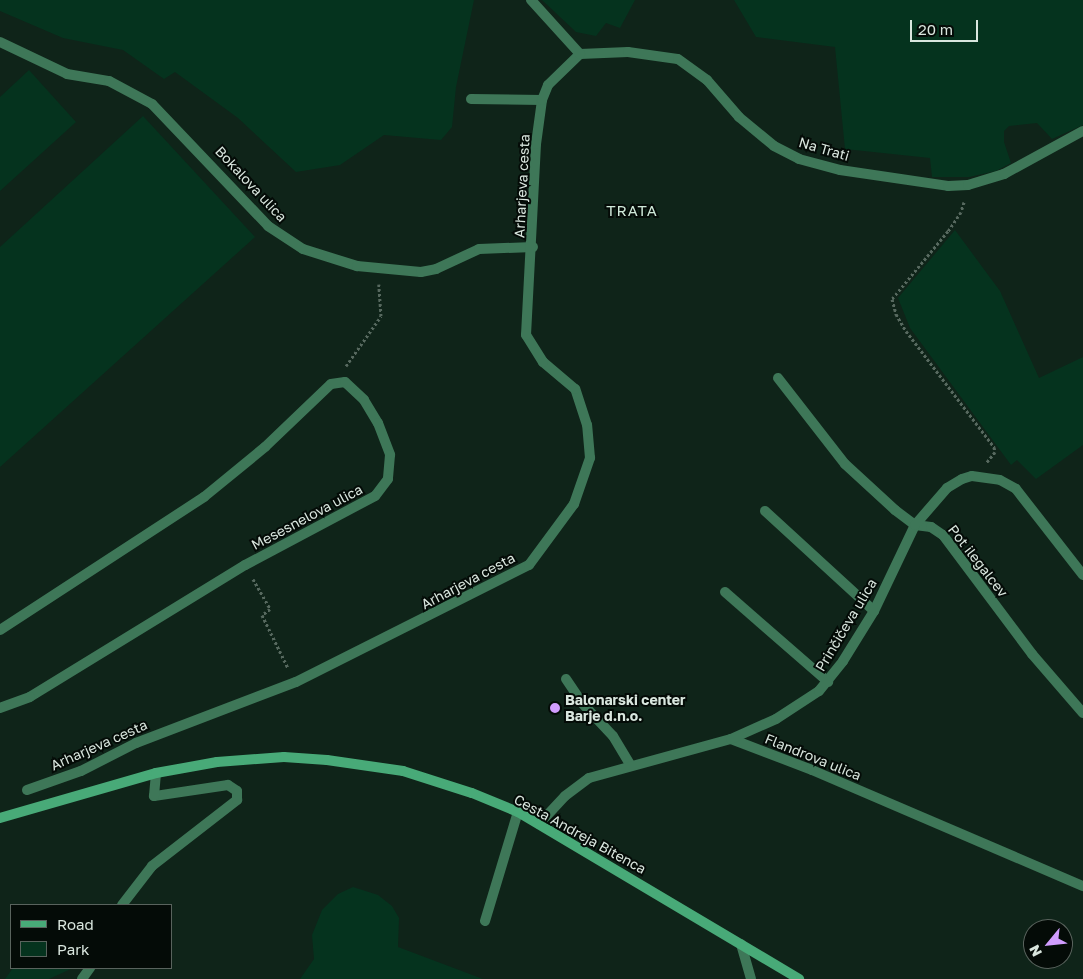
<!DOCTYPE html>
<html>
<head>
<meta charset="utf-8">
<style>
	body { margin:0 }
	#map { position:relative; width:1083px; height:979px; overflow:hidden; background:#0f2419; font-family:"Golos Text",sans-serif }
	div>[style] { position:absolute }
	.green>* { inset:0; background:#05331e }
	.path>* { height:3px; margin-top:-1.5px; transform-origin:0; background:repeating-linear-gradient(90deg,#57695f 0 2.5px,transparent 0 5px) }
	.lane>* { height:10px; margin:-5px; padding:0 5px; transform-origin:5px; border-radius:5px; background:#3e7758 }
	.street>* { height:10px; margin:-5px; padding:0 5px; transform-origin:5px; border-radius:5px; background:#3e7758 }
	.secondary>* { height:10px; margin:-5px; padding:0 5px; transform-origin:5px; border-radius:5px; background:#48aa78 }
	.dots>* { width:14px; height:14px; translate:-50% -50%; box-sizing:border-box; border:2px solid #040b07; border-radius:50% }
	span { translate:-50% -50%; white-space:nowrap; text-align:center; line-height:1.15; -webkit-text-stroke:4px #040b07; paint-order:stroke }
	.street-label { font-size:14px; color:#d9e6de }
	.poi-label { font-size:14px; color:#d9e6de; font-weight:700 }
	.left { translate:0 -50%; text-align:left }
	.neighbourhood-label { font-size:15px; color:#cee8d8; letter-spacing:1px }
	.legend { position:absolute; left:10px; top:904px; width:162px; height:65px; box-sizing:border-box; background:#040b07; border:1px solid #59635d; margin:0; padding:6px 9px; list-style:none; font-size:15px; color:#d9e6de }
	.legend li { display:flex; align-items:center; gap:10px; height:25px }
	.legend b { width:25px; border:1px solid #59635d }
	.north { position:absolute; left:1023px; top:919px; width:50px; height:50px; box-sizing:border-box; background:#040b07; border:1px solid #59635d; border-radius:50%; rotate:242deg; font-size:14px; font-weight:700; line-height:20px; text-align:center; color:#d9e6de }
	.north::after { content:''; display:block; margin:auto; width:18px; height:22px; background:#d19dfe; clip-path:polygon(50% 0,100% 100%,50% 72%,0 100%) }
	.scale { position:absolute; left:910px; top:20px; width:68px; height:22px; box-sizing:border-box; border:2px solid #d9e6de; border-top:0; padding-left:6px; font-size:15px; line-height:18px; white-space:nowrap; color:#d9e6de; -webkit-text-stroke:4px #040b07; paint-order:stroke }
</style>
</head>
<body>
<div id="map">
	<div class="green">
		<div style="clip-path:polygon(0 0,474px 0,456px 87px,452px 127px,441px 140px,384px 135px,340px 165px,296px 172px,238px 118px,175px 72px,164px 79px,123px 50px,63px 38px,0 11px)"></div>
		<div style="clip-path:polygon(542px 0,635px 0,620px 28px,606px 23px,596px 36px,576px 32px)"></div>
		<div style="clip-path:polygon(734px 0,1083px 0,1083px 125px,1052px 139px,1037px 123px,1009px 126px,1004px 131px,1004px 142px,1011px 163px,996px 171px,969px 177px,932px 177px,930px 158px,845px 149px,835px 47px,756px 37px)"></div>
		<div style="clip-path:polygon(29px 70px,76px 122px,0 191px,0 97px)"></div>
		<div style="clip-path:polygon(143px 116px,255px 237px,0 467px,0 247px)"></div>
		<div style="clip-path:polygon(955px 230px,1000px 291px,1039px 378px,1083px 357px,1083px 445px,1036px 479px,1017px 460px,1011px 465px,910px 328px,898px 298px)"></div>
		<div style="clip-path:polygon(353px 887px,378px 895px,392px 906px,399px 918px,398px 947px,483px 979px,300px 979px,314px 959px,312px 935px,322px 910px,338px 894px)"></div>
		<div style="clip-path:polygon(13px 968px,73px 968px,49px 979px,5px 979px)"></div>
	</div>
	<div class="path">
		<div style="left:964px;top:202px;width:10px;rotate:107deg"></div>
		<div style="left:961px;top:212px;width:23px;rotate:124deg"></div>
		<div style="left:948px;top:231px;width:88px;rotate:129.5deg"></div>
		<div style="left:892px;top:299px;width:16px;rotate:75deg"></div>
		<div style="left:896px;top:314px;width:20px;rotate:60deg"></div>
		<div style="left:906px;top:331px;width:146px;rotate:52.8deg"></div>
		<div style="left:994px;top:447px;width:5px;rotate:79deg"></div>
		<div style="left:995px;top:452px;width:13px;rotate:129deg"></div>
		<div style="left:346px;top:366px;width:61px;rotate:-55deg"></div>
		<div style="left:381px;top:316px;width:32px;rotate:-94deg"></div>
		<div style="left:253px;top:579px;width:34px;rotate:60deg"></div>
		<div style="left:270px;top:609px;width:10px;rotate:143deg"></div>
		<div style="left:262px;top:615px;width:59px;rotate:63.9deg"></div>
	</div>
	<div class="lane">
		<div style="left:471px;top:99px;width:71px;rotate:0.8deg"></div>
		<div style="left:765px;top:511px;width:148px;rotate:42.5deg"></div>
		<div style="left:725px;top:592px;width:137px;rotate:41.1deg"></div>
		<div style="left:566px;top:679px;width:29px;rotate:56deg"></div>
		<div style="left:582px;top:703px;width:45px;rotate:46.8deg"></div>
		<div style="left:613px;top:736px;width:33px;rotate:59deg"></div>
		<div style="left:27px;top:790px;width:57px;rotate:-19.4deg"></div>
		<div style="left:81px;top:771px;width:62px;rotate:-27deg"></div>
		<div style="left:136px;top:743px;width:171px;rotate:-20.9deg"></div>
		<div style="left:485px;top:921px;width:114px;rotate:-73.2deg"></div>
		<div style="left:741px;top:944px;width:36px;rotate:74deg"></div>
	</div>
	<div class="street">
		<div style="left:0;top:42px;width:74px;rotate:25.5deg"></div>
		<div style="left:67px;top:74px;width:43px;rotate:9.5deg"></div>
		<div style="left:109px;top:81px;width:49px;rotate:28.1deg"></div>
		<div style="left:152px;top:104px;width:168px;rotate:46.4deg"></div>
		<div style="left:268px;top:226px;width:42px;rotate:33.3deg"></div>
		<div style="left:303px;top:249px;width:57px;rotate:17.5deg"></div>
		<div style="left:357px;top:266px;width:64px;rotate:5.4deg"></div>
		<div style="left:421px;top:272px;width:15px;rotate:-11deg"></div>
		<div style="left:436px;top:269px;width:47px;rotate:-24.9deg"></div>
		<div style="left:479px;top:249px;width:54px;rotate:-2.1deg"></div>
		<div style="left:580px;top:54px;width:48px;rotate:-2.4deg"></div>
		<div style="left:628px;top:52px;width:50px;rotate:8deg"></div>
		<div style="left:678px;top:59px;width:36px;rotate:36deg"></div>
		<div style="left:707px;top:80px;width:49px;rotate:49.1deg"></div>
		<div style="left:739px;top:117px;width:45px;rotate:39.6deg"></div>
		<div style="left:774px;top:146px;width:28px;rotate:27deg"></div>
		<div style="left:799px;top:159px;width:42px;rotate:15deg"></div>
		<div style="left:840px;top:170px;width:109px;rotate:8.4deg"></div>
		<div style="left:948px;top:186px;width:20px;rotate:-3deg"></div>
		<div style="left:968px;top:185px;width:38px;rotate:-17deg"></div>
		<div style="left:1004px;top:174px;width:90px;rotate:-28.6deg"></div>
		<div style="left:778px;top:378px;width:109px;rotate:52.1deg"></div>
		<div style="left:845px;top:464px;width:68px;rotate:42.6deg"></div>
		<div style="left:895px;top:510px;width:25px;rotate:37deg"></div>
		<div style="left:915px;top:525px;width:16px;rotate:7deg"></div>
		<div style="left:931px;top:527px;width:14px;rotate:34deg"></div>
		<div style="left:943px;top:535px;width:149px;rotate:53.2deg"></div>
		<div style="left:1032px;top:654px;width:78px;rotate:49.2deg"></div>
		<div style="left:0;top:630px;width:244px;rotate:-33.1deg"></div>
		<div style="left:204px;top:497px;width:79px;rotate:-39.3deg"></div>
		<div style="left:265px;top:447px;width:91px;rotate:-43.7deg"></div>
		<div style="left:331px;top:384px;width:14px;rotate:-8deg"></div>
		<div style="left:345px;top:382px;width:26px;rotate:43deg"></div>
		<div style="left:364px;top:400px;width:27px;rotate:59deg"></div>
		<div style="left:378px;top:423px;width:34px;rotate:69deg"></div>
		<div style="left:390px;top:455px;width:24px;rotate:95deg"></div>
		<div style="left:388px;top:479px;width:21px;rotate:127deg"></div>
		<div style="left:375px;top:496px;width:147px;rotate:152deg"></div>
		<div style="left:245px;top:565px;width:252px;rotate:148.5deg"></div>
		<div style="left:30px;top:697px;width:32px;rotate:160deg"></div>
		<div style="left:296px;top:682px;width:261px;rotate:-26.7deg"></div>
		<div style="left:529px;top:565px;width:76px;rotate:-53.6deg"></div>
		<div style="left:574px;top:504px;width:49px;rotate:-70.8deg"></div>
		<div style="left:590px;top:458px;width:33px;rotate:-95deg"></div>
		<div style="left:587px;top:425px;width:38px;rotate:-108deg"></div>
		<div style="left:575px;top:389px;width:42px;rotate:-139.8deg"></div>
		<div style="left:543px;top:362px;width:32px;rotate:-122deg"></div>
		<div style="left:526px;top:335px;width:191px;rotate:-87deg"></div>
		<div style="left:536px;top:144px;width:44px;rotate:-82.2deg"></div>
		<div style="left:542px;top:100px;width:16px;rotate:-68deg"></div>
		<div style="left:548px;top:85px;width:45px;rotate:-44.1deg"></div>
		<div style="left:580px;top:54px;width:73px;rotate:-132.2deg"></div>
		<div style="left:731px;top:739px;width:87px;rotate:20.9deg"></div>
		<div style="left:812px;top:770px;width:295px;rotate:23.2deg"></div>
		<div style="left:539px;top:824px;width:38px;rotate:-47deg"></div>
		<div style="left:565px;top:796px;width:30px;rotate:-37deg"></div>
		<div style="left:589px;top:778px;width:147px;rotate:-15.4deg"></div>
		<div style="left:731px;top:739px;width:49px;rotate:-24deg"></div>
		<div style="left:776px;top:719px;width:51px;rotate:-33.1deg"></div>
		<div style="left:819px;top:691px;width:38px;rotate:-51deg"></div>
		<div style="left:843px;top:661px;width:59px;rotate:-58.2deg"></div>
		<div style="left:874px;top:611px;width:95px;rotate:-64.5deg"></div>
		<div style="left:915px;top:525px;width:49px;rotate:-49.1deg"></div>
		<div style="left:947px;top:488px;width:17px;rotate:-31deg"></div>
		<div style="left:962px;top:479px;width:10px;rotate:-17deg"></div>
		<div style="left:972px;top:476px;width:28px;rotate:8deg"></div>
		<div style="left:1000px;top:480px;width:18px;rotate:29deg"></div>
		<div style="left:1016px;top:489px;width:109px;rotate:52.1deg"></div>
		<div style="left:122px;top:905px;width:49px;rotate:-52.4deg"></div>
		<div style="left:152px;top:866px;width:108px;rotate:-37.8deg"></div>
		<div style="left:237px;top:800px;width:9px;rotate:-90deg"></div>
		<div style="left:237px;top:791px;width:11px;rotate:-146deg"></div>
		<div style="left:228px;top:785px;width:75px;rotate:171.5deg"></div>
		<div style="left:154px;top:796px;width:23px;rotate:-85deg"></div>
		<div style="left:82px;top:979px;width:14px;rotate:-54deg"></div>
	</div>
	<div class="secondary">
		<div style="left:0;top:818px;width:162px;rotate:-16.1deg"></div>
		<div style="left:156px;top:773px;width:62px;rotate:-10.2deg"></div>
		<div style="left:217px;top:762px;width:67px;rotate:-4.3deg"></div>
		<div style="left:284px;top:757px;width:43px;rotate:4deg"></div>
		<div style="left:327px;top:760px;width:77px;rotate:8.2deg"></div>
		<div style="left:403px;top:771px;width:72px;rotate:17.7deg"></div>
		<div style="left:472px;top:793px;width:50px;rotate:22.4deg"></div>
		<div style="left:518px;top:812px;width:327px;rotate:30.7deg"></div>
	</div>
	<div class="dots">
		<div style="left:555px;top:708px;background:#d19dfe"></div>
	</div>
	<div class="street-label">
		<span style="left:824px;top:149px;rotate:16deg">Na Trati</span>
		<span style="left:251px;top:184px;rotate:47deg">Bokalova ulica</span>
		<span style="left:522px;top:186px;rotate:-87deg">Arharjeva cesta</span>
		<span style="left:307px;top:517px;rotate:-28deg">Mesesnelova ulica</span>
		<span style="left:978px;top:561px;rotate:52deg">Pot ilegalcev</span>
		<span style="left:468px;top:581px;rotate:-28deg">Arharjeva cesta</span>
		<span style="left:846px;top:625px;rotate:-59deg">Prinčičeva ulica</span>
		<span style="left:99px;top:745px;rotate:-24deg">Arharjeva cesta</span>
		<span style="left:813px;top:757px;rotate:22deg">Flandrova ulica</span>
		<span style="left:580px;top:834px;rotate:29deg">Cesta Andreja Bitenca</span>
	</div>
	<div class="poi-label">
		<span class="left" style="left:565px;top:708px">Balonarski center<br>Barje d.n.o.</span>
	</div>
	<div class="neighbourhood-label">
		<span style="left:632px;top:211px">TRATA</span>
	</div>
	<ul class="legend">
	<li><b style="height:6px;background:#48aa78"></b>Road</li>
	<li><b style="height:14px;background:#05331e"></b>Park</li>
	</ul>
	<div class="north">N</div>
	<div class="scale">20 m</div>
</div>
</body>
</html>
